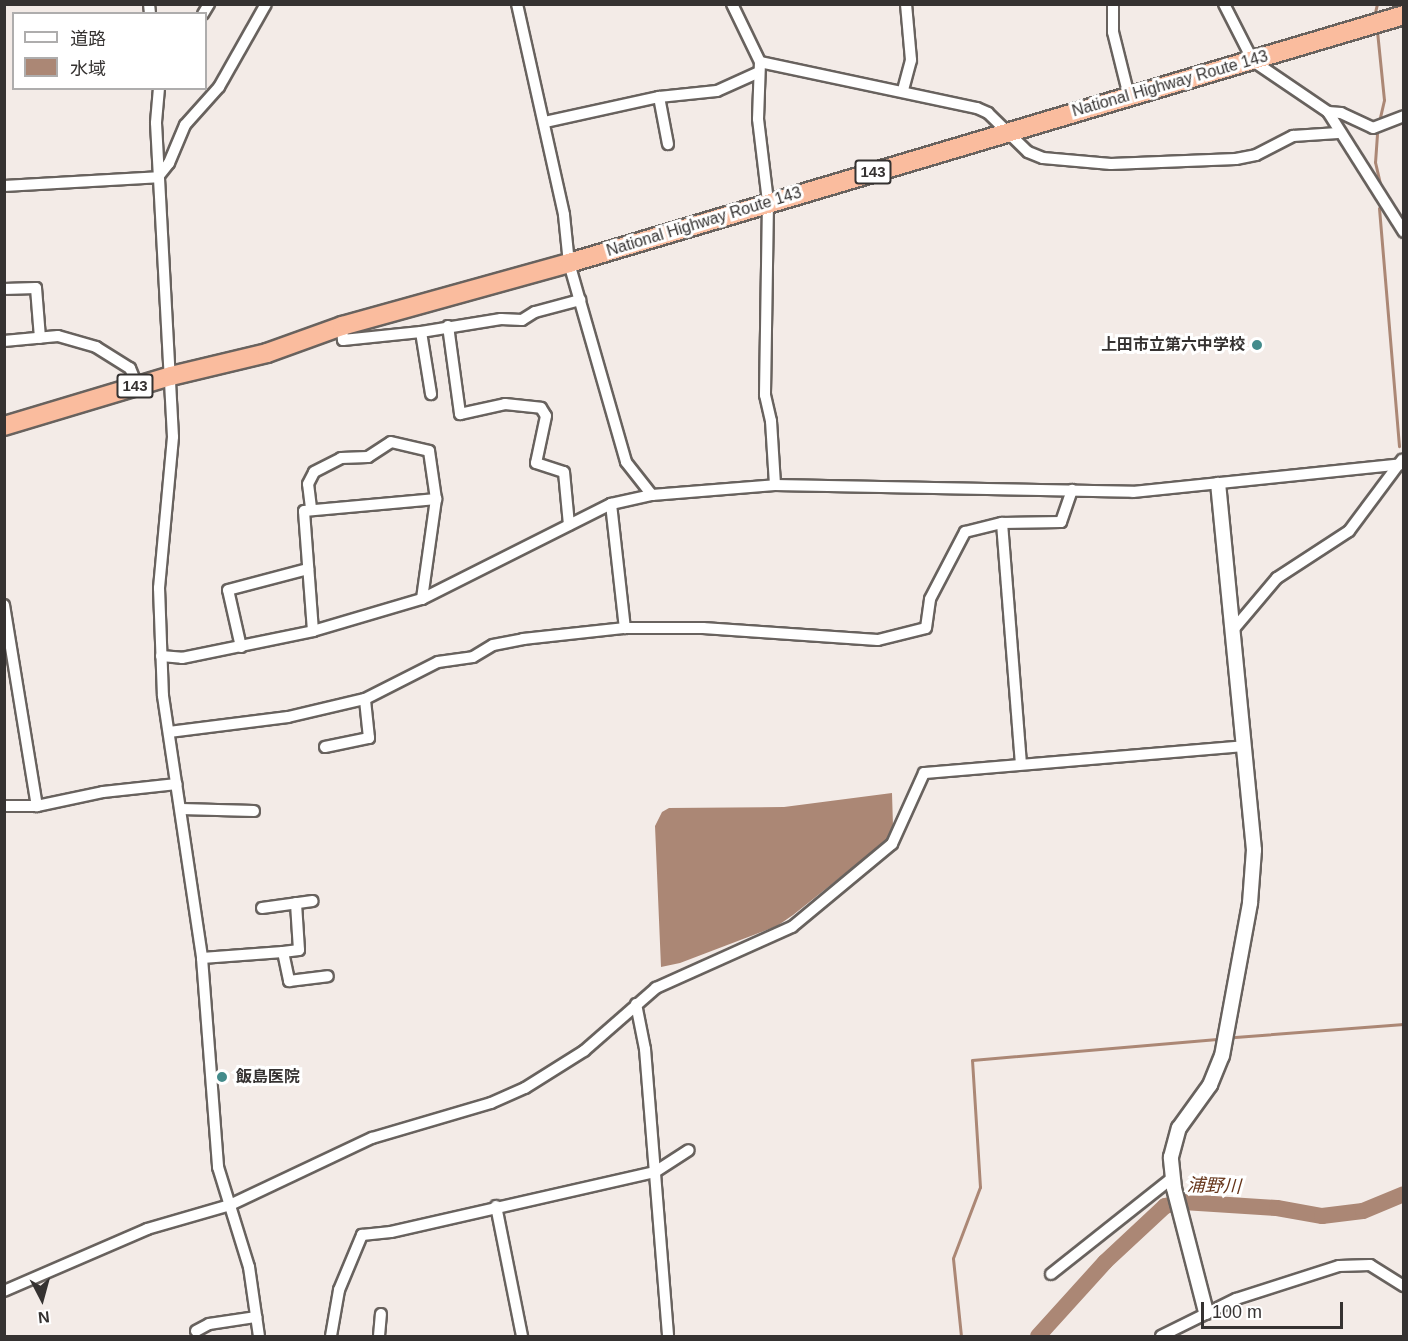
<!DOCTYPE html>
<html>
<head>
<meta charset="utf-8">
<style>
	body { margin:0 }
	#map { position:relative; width:1408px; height:1341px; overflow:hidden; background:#f3ebe7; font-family:Helvetica,"Noto Sans JP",sans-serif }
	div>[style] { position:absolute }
	.water>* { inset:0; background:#ab8775 }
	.stream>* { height:3px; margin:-1.5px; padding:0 1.5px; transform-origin:1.5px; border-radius:1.5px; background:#ab8775 }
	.river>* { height:16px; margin:-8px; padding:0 8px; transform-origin:8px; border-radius:8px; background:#ab8775 }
	.roads { filter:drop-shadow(2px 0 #68625e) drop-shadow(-2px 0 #68625e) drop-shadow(0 2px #68625e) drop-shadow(0 -2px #68625e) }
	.minor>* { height:10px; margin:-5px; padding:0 5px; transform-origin:5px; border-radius:5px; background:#fff }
	.tertiary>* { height:14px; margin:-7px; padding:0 7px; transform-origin:7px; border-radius:7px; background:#fff }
	.trunk>* { height:18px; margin:-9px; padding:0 9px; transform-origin:9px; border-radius:9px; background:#fabc9e }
	.dots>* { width:16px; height:16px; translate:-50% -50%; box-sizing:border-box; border:3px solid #fff; border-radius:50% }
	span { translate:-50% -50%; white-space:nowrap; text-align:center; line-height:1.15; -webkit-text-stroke:6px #fff; paint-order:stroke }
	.shield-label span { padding:2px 4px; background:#fff; border:2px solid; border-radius:4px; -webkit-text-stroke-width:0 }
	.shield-label { font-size:15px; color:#353231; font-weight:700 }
	.street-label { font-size:16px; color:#353231 }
	.poi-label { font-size:16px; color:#353231; font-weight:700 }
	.right { translate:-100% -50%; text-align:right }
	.left { translate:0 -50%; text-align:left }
	.water-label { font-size:18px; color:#653419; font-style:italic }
	.frame { position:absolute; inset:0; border:6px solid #353231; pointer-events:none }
	.legend { position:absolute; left:12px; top:12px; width:195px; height:78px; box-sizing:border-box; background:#fff; border:2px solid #aeadad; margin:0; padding:8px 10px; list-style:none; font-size:18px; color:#353231 }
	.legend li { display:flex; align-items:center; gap:12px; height:30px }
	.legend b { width:30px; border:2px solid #aeadad }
	.north { position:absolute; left:12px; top:1269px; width:60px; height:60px; -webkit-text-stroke:4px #fff; paint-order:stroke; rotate:174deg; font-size:16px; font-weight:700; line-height:24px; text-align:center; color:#353231 }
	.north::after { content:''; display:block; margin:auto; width:21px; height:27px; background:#353231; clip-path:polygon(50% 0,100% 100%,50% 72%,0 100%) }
	.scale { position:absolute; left:1201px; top:1302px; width:142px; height:27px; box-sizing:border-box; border:3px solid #353231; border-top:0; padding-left:8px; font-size:18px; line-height:21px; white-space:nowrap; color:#353231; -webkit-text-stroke:4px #fff; paint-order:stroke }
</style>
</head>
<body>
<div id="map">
	<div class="water">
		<div style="clip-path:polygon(892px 793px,893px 826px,886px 841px,793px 915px,777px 926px,680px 963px,661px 967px,655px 826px,662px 812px,669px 808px,784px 807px)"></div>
	</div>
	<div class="stream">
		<div style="left:1374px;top:16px;width:12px;rotate:-76deg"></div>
		<div style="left:1377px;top:31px;width:69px;rotate:84.2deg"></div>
		<div style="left:1384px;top:100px;width:23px;rotate:103deg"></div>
		<div style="left:1377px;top:134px;width:28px;rotate:94deg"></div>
		<div style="left:1375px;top:162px;width:22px;rotate:77deg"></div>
		<div style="left:1379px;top:208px;width:239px;rotate:85.2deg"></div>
		<div style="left:1235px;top:1037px;width:169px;rotate:-4.4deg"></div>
		<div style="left:961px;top:1336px;width:78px;rotate:-95.9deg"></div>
		<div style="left:953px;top:1258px;width:76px;rotate:-69.2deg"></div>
		<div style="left:980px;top:1187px;width:127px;rotate:-93.6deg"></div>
		<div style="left:972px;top:1060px;width:246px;rotate:-4.9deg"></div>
	</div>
	<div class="river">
		<div style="left:1038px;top:1336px;width:100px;rotate:-47.8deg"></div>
		<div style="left:1105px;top:1262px;width:82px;rotate:-43deg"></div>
		<div style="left:1165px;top:1206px;width:18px;rotate:-13deg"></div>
		<div style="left:1183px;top:1202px;width:94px;rotate:3.7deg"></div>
		<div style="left:1277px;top:1208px;width:46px;rotate:10.1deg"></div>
		<div style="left:1322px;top:1216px;width:41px;rotate:-7deg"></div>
		<div style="left:1363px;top:1211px;width:44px;rotate:-22.5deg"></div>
	</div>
	<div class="roads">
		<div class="minor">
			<div style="left:149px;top:4px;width:10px;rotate:84deg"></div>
			<div style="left:517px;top:4px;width:216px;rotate:77.4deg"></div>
			<div style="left:564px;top:215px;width:48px;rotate:84.1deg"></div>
			<div style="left:569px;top:263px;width:207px;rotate:74deg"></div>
			<div style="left:626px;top:462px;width:42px;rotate:51.8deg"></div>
			<div style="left:732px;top:4px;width:64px;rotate:64.2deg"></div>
			<div style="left:760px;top:62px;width:57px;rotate:92deg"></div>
			<div style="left:758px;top:119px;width:84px;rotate:83.1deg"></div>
			<div style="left:768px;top:202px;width:193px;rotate:90.9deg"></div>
			<div style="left:765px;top:395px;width:27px;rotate:77deg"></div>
			<div style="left:771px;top:421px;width:64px;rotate:86.4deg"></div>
			<div style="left:1113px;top:4px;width:28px;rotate:90deg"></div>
			<div style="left:1113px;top:32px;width:66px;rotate:76deg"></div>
			<div style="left:1224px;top:4px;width:64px;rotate:63deg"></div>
			<div style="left:1253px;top:61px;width:91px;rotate:34.2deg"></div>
			<div style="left:1328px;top:112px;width:142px;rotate:57.7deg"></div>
			<div style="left:203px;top:14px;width:12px;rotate:-59deg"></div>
			<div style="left:760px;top:62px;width:222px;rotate:12deg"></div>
			<div style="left:977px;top:108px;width:12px;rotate:24deg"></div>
			<div style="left:988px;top:113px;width:56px;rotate:44.3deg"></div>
			<div style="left:1028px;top:152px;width:16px;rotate:22deg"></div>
			<div style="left:1043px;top:158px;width:68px;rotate:5deg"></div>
			<div style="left:1111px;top:164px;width:125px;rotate:-2.3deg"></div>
			<div style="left:1236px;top:159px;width:20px;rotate:-11deg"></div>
			<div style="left:1256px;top:155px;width:42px;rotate:-27.2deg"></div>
			<div style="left:1293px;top:136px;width:45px;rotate:-3.8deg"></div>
			<div style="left:159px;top:88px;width:35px;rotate:95deg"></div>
			<div style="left:156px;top:123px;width:314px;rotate:86.9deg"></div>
			<div style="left:173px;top:437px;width:152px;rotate:95.3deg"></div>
			<div style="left:159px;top:588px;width:108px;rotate:87.9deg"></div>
			<div style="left:163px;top:696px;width:265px;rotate:81.5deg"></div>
			<div style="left:202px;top:958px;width:210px;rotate:85.6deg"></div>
			<div style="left:218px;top:1167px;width:105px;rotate:72.8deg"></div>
			<div style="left:249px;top:1267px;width:70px;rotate:81.8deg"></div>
			<div style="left:903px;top:90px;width:31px;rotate:-75deg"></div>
			<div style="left:911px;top:60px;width:56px;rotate:-95.1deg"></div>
			<div style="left:659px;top:97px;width:48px;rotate:79.2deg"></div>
			<div style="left:1328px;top:112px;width:13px;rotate:4deg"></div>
			<div style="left:1341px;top:113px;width:35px;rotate:25deg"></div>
			<div style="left:1373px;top:128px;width:33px;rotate:-21deg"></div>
			<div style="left:545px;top:122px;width:117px;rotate:-12.4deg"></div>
			<div style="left:659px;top:97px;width:58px;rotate:-5.9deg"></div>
			<div style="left:717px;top:91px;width:46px;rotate:-24.3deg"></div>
			<div style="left:4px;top:186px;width:154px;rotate:-3.3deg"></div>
			<div style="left:158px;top:177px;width:18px;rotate:-52deg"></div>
			<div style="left:169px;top:163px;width:41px;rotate:-67.2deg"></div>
			<div style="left:185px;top:125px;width:51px;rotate:-48.2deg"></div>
			<div style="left:219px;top:87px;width:95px;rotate:-60.5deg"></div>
			<div style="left:4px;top:289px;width:32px;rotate:-2deg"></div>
			<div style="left:36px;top:288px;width:50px;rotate:85.4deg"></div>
			<div style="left:342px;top:326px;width:14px;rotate:86deg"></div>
			<div style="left:343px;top:340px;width:78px;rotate:-5.9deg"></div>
			<div style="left:421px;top:332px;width:81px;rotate:-9.2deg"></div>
			<div style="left:501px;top:319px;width:21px;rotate:3deg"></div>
			<div style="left:522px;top:320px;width:15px;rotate:-32deg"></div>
			<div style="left:535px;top:312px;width:47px;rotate:-14.9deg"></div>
			<div style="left:448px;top:326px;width:89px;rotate:82.2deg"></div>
			<div style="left:460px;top:414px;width:46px;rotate:-12.5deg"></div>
			<div style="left:505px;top:404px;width:36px;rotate:6deg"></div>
			<div style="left:541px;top:408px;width:9px;rotate:58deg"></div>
			<div style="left:546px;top:416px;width:48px;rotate:102deg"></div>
			<div style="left:536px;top:463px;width:29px;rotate:18deg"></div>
			<div style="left:564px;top:472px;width:53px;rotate:84.6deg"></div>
			<div style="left:421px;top:332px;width:63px;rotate:80.8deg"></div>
			<div style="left:4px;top:341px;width:54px;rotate:-5.3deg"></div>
			<div style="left:58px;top:336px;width:40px;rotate:16deg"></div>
			<div style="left:96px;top:347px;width:40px;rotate:32deg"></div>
			<div style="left:130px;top:368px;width:18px;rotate:68deg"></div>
			<div style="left:611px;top:504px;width:125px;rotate:83.6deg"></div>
			<div style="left:311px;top:508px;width:24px;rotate:-97deg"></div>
			<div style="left:308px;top:484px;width:13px;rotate:-63deg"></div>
			<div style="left:314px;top:472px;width:30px;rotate:-27deg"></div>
			<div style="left:341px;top:458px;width:27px;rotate:-2deg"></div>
			<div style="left:368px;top:457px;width:27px;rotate:-33deg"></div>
			<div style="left:391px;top:442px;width:39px;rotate:13deg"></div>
			<div style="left:429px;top:451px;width:49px;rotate:81.7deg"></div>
			<div style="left:436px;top:499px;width:101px;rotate:98deg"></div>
			<div style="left:1002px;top:523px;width:241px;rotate:85.5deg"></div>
			<div style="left:4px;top:605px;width:204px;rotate:80.7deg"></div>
			<div style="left:1233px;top:630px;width:68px;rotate:-49.8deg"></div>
			<div style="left:1277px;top:578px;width:86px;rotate:-33.1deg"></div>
			<div style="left:1349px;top:531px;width:89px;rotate:-53.3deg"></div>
			<div style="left:313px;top:631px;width:120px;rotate:-94.3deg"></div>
			<div style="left:304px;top:511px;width:133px;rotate:-5.2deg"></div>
			<div style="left:241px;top:647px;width:58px;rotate:-102.8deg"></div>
			<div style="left:228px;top:590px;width:83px;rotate:-14.7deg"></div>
			<div style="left:161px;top:656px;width:21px;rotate:5deg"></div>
			<div style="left:182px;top:658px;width:134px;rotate:-11.6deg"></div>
			<div style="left:313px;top:631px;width:114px;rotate:-16.4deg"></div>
			<div style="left:422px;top:599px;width:212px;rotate:-26.7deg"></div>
			<div style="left:611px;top:504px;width:42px;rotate:-12.4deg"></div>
			<div style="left:652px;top:495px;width:123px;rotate:-4.6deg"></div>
			<div style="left:775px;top:485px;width:358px;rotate:1.1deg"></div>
			<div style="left:1133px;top:492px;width:272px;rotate:-5.9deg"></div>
			<div style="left:169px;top:732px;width:120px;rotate:-7.2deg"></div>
			<div style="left:288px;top:717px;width:79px;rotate:-13.2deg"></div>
			<div style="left:365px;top:699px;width:82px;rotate:-26.9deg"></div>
			<div style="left:438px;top:662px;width:35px;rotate:-8deg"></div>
			<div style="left:473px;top:657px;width:23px;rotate:-31deg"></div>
			<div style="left:493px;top:645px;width:31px;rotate:-11deg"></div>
			<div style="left:523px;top:639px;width:103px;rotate:-6.2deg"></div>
			<div style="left:625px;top:628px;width:78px"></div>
			<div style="left:703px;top:628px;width:175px;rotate:3.9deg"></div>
			<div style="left:878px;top:640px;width:49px;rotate:-14deg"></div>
			<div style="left:926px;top:628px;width:29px;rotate:-82deg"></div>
			<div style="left:930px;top:599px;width:76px;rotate:-62.4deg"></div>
			<div style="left:965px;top:532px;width:38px;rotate:-14deg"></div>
			<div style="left:1002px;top:523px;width:59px;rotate:-1deg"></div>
			<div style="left:1061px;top:522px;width:34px;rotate:-71deg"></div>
			<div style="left:325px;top:747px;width:45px;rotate:-11.6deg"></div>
			<div style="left:369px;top:738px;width:39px;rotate:-96deg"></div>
			<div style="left:4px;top:806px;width:33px"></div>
			<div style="left:37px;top:806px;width:67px;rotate:-12deg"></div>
			<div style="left:103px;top:792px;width:74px;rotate:-6.2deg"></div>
			<div style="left:181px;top:809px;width:73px;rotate:1.6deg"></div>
			<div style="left:262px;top:908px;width:51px;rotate:-7.8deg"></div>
			<div style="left:283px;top:952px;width:16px;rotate:-7deg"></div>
			<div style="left:299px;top:950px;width:47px;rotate:-93.7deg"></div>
			<div style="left:202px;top:958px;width:81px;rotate:-4.2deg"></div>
			<div style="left:283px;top:952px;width:30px;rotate:78deg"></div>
			<div style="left:289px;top:981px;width:39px;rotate:-7deg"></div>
			<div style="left:636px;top:1004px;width:46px;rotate:78.7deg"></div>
			<div style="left:645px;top:1049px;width:288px;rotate:85.4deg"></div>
			<div style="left:496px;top:1206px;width:133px;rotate:78.7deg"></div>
			<div style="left:1051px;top:1274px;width:154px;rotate:-38.4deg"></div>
			<div style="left:4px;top:1291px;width:156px;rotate:-23.4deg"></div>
			<div style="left:147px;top:1229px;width:86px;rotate:-16.1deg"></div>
			<div style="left:230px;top:1205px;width:157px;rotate:-25.3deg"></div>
			<div style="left:372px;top:1138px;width:124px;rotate:-16.4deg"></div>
			<div style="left:491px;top:1103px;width:37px;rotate:-24deg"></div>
			<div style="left:525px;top:1088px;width:70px;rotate:-32.1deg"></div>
			<div style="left:584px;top:1051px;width:96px;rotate:-41.2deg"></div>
			<div style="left:656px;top:988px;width:149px;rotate:-24.2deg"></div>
			<div style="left:792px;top:927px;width:130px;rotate:-39.7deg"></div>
			<div style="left:892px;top:844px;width:78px;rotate:-65.7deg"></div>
			<div style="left:924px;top:773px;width:322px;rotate:-4.8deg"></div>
			<div style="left:196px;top:1331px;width:15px;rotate:-28deg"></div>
			<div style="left:209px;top:1324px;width:48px;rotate:-8.5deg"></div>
			<div style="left:331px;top:1336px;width:47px;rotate:-80.1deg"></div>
			<div style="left:339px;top:1290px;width:60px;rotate:-67.3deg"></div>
			<div style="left:362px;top:1235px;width:29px;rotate:-6deg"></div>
			<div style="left:391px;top:1232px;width:271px;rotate:-12.8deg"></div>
			<div style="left:655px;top:1172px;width:40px;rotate:-32.9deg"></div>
			<div style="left:379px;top:1336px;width:22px;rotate:-85deg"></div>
			<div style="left:1161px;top:1336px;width:84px;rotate:-26.3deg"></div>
			<div style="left:1236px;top:1299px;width:108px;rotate:-17.8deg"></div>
			<div style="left:1339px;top:1266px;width:31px;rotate:-2deg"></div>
			<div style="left:1370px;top:1265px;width:40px;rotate:32deg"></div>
		</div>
		<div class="tertiary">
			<div style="left:1206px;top:1312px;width:128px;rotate:-104.5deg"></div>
			<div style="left:1174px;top:1188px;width:31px;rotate:-96deg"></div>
			<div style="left:1171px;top:1157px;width:30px;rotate:-75deg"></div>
			<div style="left:1179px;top:1128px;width:53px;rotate:-54.2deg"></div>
			<div style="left:1210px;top:1085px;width:31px;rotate:-68deg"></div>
			<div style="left:1222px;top:1056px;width:156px;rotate:-79.6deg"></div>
			<div style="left:1250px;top:903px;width:53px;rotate:-85.7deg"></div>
			<div style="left:1254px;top:850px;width:367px;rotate:-95.6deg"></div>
		</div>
		<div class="trunk">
			<div style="left:4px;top:426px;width:174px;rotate:-16.7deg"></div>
			<div style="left:171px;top:376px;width:99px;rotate:-13.5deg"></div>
			<div style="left:267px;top:353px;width:80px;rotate:-19.8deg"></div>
			<div style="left:342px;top:326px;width:236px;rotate:-15.5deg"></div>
			<div style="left:569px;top:263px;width:871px;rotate:-16.54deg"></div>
		</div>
	</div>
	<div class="dots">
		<div style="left:1257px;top:345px;background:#438b8b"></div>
		<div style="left:222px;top:1077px;background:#438b8b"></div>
	</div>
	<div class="shield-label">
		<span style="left:873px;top:172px">143</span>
		<span style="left:135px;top:386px">143</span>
	</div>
	<div class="street-label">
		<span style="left:1170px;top:84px;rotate:-16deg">National Highway Route 143</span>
		<span style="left:704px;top:222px;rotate:-17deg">National Highway Route 143</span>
	</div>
	<div class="poi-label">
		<span class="right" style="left:1245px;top:345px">上田市立第六中学校</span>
		<span class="left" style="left:236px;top:1077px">飯島医院</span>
	</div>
	<div class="water-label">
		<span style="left:1214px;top:1186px;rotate:2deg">浦野川</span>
	</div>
	<div class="frame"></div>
	<ul class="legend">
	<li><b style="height:8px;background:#fff"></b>道路</li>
	<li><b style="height:16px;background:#ab8775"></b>水域</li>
	</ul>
	<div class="north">N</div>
	<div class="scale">100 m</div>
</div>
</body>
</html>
